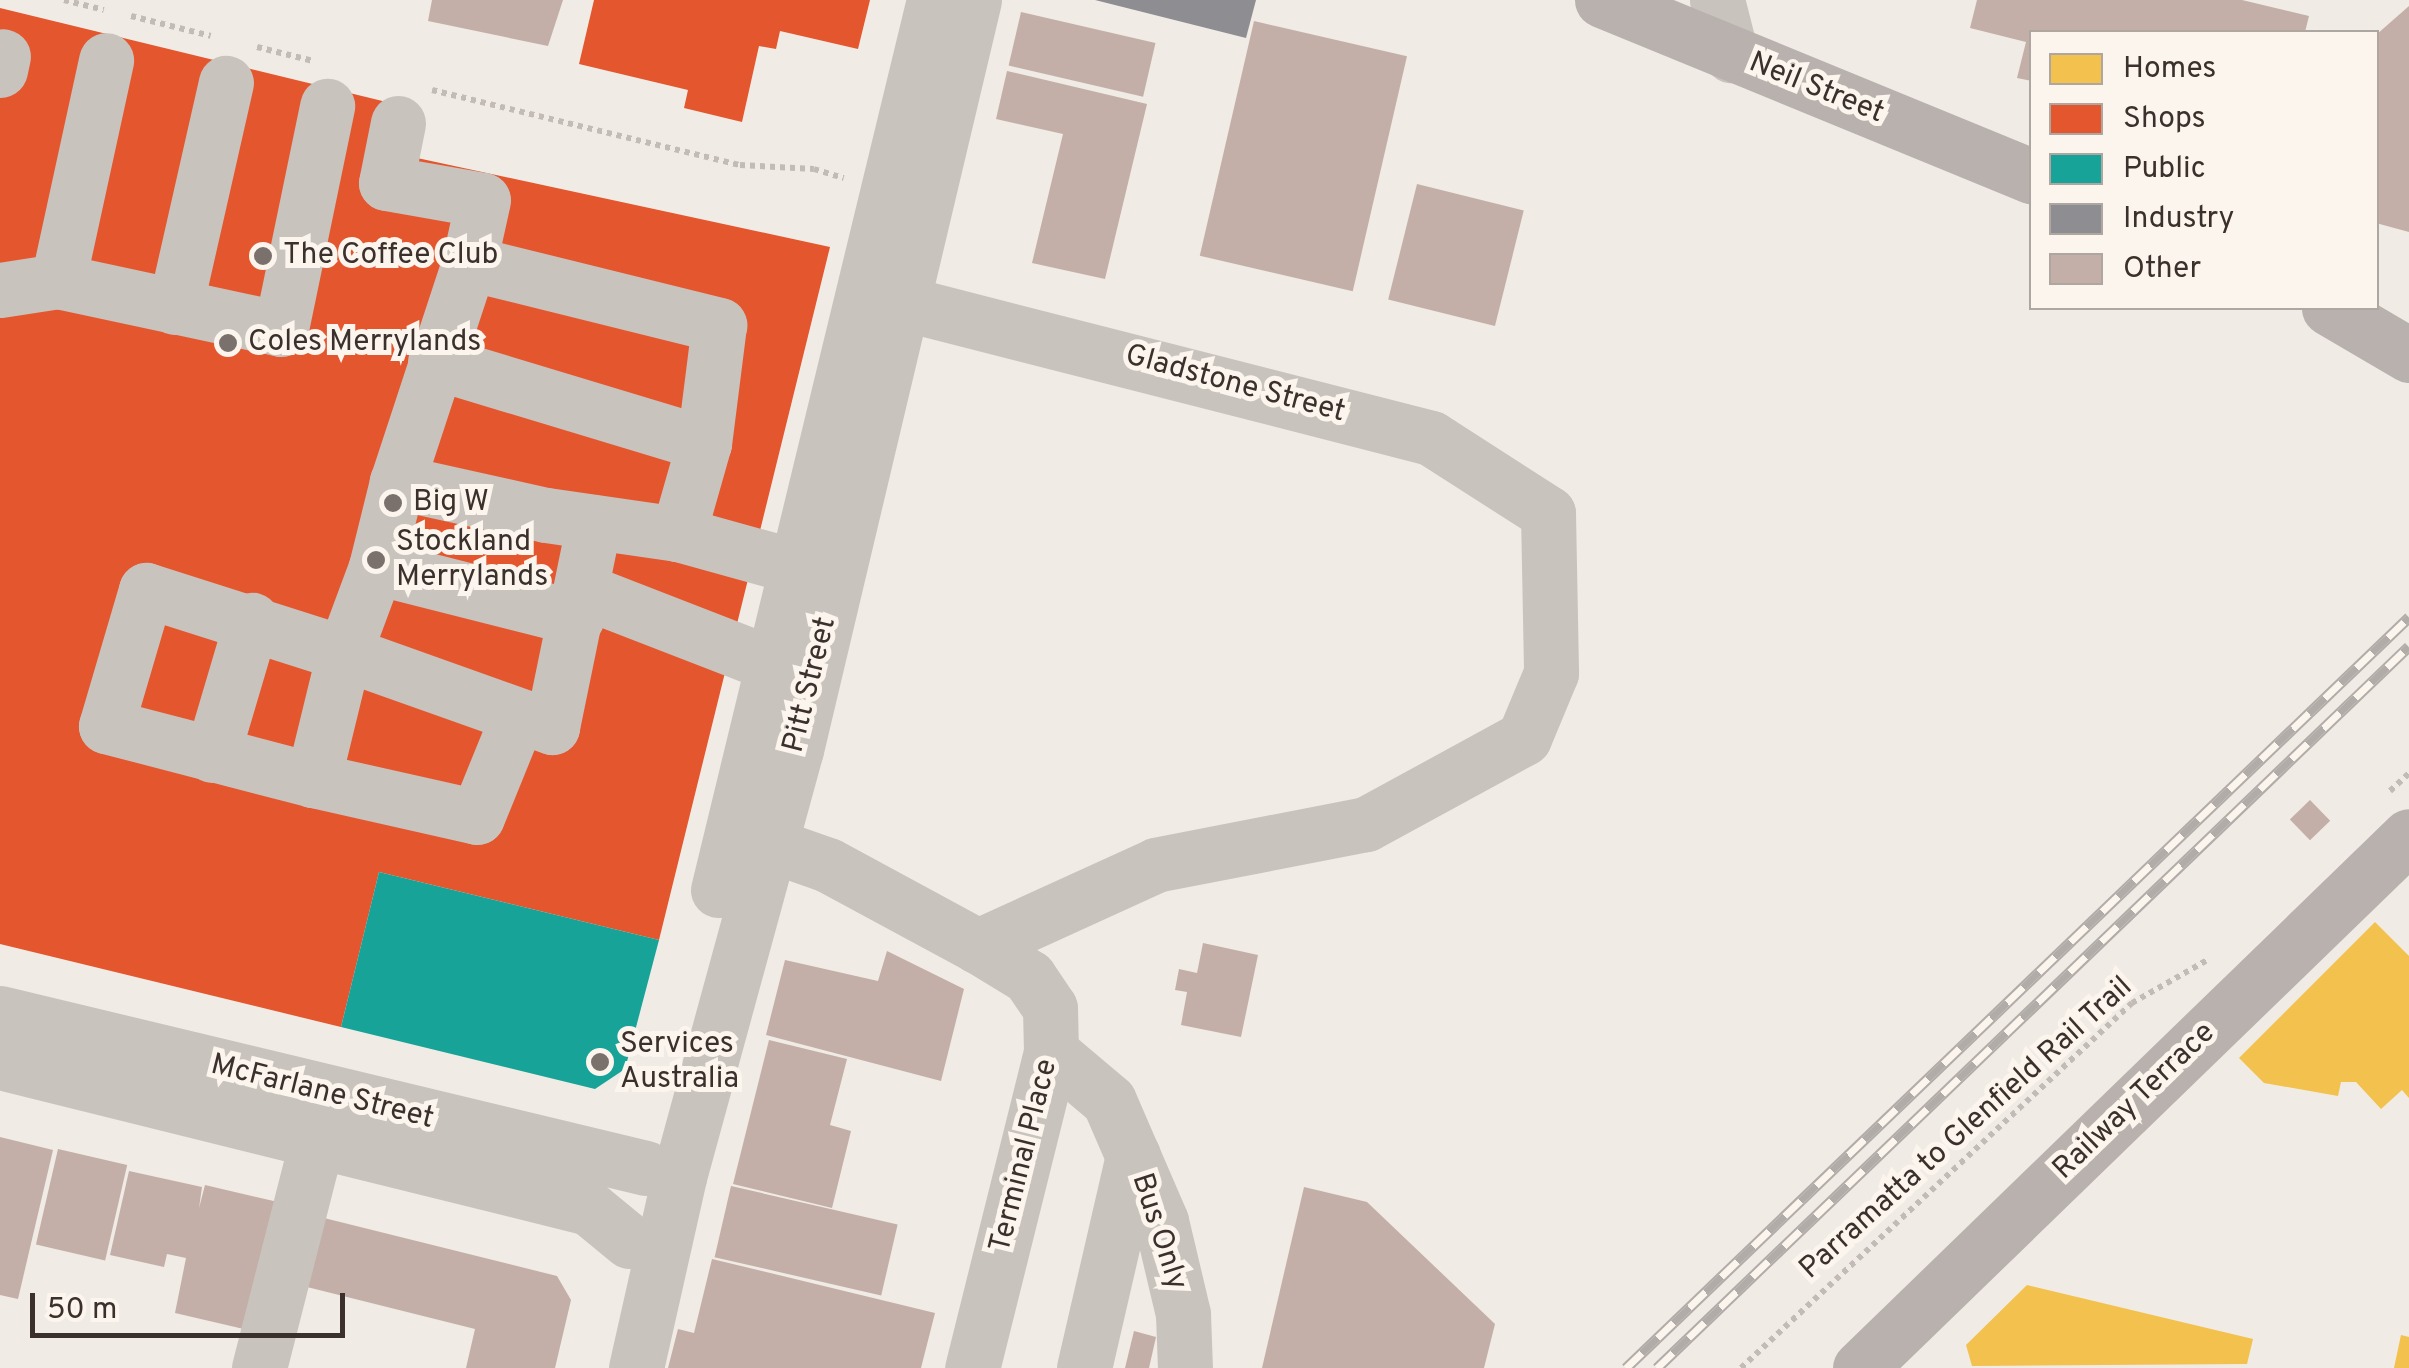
<!DOCTYPE html>
<html>
<head>
<meta charset="utf-8">
<style>
	body { margin:0 }
	#map { position:relative; width:2409px; height:1368px; overflow:hidden; background:#f0ebe5; font-family:Overpass,sans-serif }
	div>[style] { position:absolute }
	.homes>* { inset:0; background:#f2c14e }
	.shops>* { inset:0; background:#e4572e }
	.public>* { inset:0; background:#17a398 }
	.industry>* { inset:0; background:#8d8d92 }
	.building>* { inset:0; background:#c3afa7; transform-origin:0 0 }
	.path>* { height:6px; margin-top:-3px; transform-origin:0; background:repeating-linear-gradient(90deg,#c2bbb6 0 5px,transparent 0 10px) }
	.minor>* { height:55px; margin:-27.5px; padding:0 27.5px; transform-origin:27.5px; border-radius:27.5px; background:#c9c3be }
	.major>* { height:55px; margin:-27.5px; padding:0 27.5px; transform-origin:27.5px; border-radius:27.5px; background:#b8b1ad }
	.rail>* { height:11px; margin-top:-5.5px; transform-origin:0; background:repeating-linear-gradient(90deg,#fbf5ee 0 22px,#b1aca8 0 44px); box-sizing:border-box; border-block:2px solid #b1aca8 }
	.dots>* { width:28px; height:28px; translate:-50% -50%; box-sizing:border-box; border:5px solid #fbf5ee; border-radius:50% }
	span { translate:-50% -50%; white-space:nowrap; text-align:center; line-height:1.15; -webkit-text-stroke:10px #fbf5ee; paint-order:stroke }
	.street-label { font-size:30px; color:#3b302b }
	.poi-label { font-size:30px; color:#3b302b }
	.left { translate:0 -50%; text-align:left }
	.legend { position:absolute; left:2029px; top:30px; width:350px; height:280px; box-sizing:border-box; background:#fbf5ee; border:2px solid #aea6a0; margin:0; padding:12px 18px; list-style:none; font-size:30px; color:#3b302b }
	.legend li { display:flex; align-items:center; gap:20px; height:50px }
	.legend b { width:50px; border:2px solid #aea6a0 }
	.scale { position:absolute; left:30px; top:1293px; width:315px; height:45px; box-sizing:border-box; border:5px solid #3b302b; border-top:0; padding-left:12px; font-size:30px; line-height:35px; white-space:nowrap; color:#3b302b; -webkit-text-stroke:8px #fbf5ee; paint-order:stroke }
</style>
</head>
<body>
<div id="map">
	<div class="homes">
		<div style="clip-path:polygon(2375px 922px,2409px 956px,2409px 1098px,2402px 1090px,2381px 1109px,2356px 1082px,2341px 1082px,2338px 1096px,2264px 1083px,2239px 1058px)"></div>
		<div style="clip-path:polygon(2027px 1285px,2253px 1339px,2247px 1364px,1972px 1366px,1966px 1345px)"></div>
		<div style="clip-path:polygon(2401px 1335px,2409px 1337px,2409px 1368px,2394px 1368px)"></div>
	</div>
	<div class="shops">
		<div style="clip-path:polygon(594px 0,870px 0,858px 49px,780px 31px,776px 49px,759px 46px,742px 122px,684px 108px,688px 90px,579px 64px)"></div>
		<div style="clip-path:polygon(0 8px,403px 106px,394px 153px,830px 247px,659px 940px,379px 872px,341px 1027px,0 944px)"></div>
	</div>
	<div class="public">
		<div style="clip-path:polygon(379px 872px,659px 940px,625px 1069px,595px 1089px,341px 1027px)"></div>
	</div>
	<div class="industry">
		<div style="clip-path:polygon(1095px 0,1256px 0,1246px 38px)"></div>
	</div>
	<div class="building">
		<div style="clip-path:polygon(432px 0,563px 0,548px 46px,428px 21px)"></div>
		<div style="clip-path:polygon(1977px 0,2242px 0,2309px 16px,2305px 32px,2032px 32px,2032px 81px,2017px 78px,2026px 42px,1970px 28px)"></div>
		<div style="clip-path:polygon(2409px 6px,2409px 232px,2376px 223px,2376px 35px)"></div>
		<div style="left:1021px;top:12px;width:138px;height:55px;rotate:13deg"></div>
		<div style="left:1254px;top:21px;width:157px;height:241px;rotate:13deg"></div>
		<div style="clip-path:polygon(1007px 71px,1147px 104px,1105px 279px,1032px 263px,1063px 134px,996px 119px)"></div>
		<div style="left:1417px;top:184px;width:110px;height:119px;rotate:14deg"></div>
		<div style="left:2310px;top:800px;width:29px;height:28px;rotate:46deg"></div>
		<div style="clip-path:polygon(1203px 943px,1258px 955px,1241px 1037px,1181px 1025px,1187px 992px,1175px 990px,1179px 969px,1197px 973px)"></div>
		<div style="clip-path:polygon(887px 951px,964px 989px,941px 1081px,766px 1035px,785px 960px,878px 981px)"></div>
		<div style="clip-path:polygon(769px 1040px,847px 1059px,830px 1125px,851px 1131px,832px 1208px,733px 1184px)"></div>
		<div style="clip-path:polygon(0 1137px,53px 1150px,18px 1299px,0 1295px)"></div>
		<div style="left:58px;top:1149px;width:71px;height:98px;rotate:13deg"></div>
		<div style="clip-path:polygon(129px 1171px,202px 1187px,199px 1208px,205px 1185px,278px 1202px,248px 1330px,175px 1313px,186px 1258px,167px 1254px,164px 1267px,110px 1255px)"></div>
		<div style="left:731px;top:1186px;width:171px;height:73px;rotate:13deg"></div>
		<div style="clip-path:polygon(1304px 1187px,1367px 1202px,1495px 1324px,1484px 1368px,1262px 1368px)"></div>
		<div style="clip-path:polygon(316px 1216px,557px 1276px,571px 1300px,555px 1368px,466px 1368px,475px 1329px,299px 1285px)"></div>
		<div style="clip-path:polygon(712px 1259px,935px 1313px,921px 1368px,668px 1368px,678px 1329px,694px 1333px)"></div>
		<div style="clip-path:polygon(1134px 1331px,1156px 1337px,1149px 1368px,1125px 1368px)"></div>
	</div>
	<div class="path">
		<div style="left:64px;top:0;width:41px;rotate:14deg"></div>
		<div style="left:131px;top:16px;width:82px;rotate:14deg"></div>
		<div style="left:257px;top:47px;width:58px;rotate:14deg"></div>
		<div style="left:432px;top:90px;width:317px;rotate:13.7deg"></div>
		<div style="left:740px;top:165px;width:74px;rotate:3.1deg"></div>
		<div style="left:814px;top:169px;width:31px;rotate:17deg"></div>
		<div style="left:2390px;top:791px;width:26px;rotate:-43deg"></div>
		<div style="left:1741px;top:1368px;width:535px;rotate:-43.03deg"></div>
		<div style="left:2132px;top:1003px;width:89px;rotate:-29.7deg"></div>
	</div>
	<div class="minor">
		<div style="left:1717px;top:0;width:57px;rotate:75.7deg"></div>
		<div style="left:0;top:70px;width:14px;rotate:-78deg"></div>
		<div style="left:398px;top:123px;width:61px;rotate:101.3deg"></div>
		<div style="left:386px;top:183px;width:98px;rotate:9.9deg"></div>
		<div style="left:483px;top:200px;width:65px;rotate:102.5deg"></div>
		<div style="left:469px;top:263px;width:258px;rotate:13.9deg"></div>
		<div style="left:719px;top:325px;width:119px;rotate:97.2deg"></div>
		<div style="left:704px;top:443px;width:95px;rotate:105.9deg"></div>
		<div style="left:678px;top:534px;width:133px;rotate:-171.8deg"></div>
		<div style="left:546px;top:515px;width:153px;rotate:-167.5deg"></div>
		<div style="left:397px;top:482px;width:88px;rotate:103.9deg"></div>
		<div style="left:376px;top:567px;width:92px;rotate:110.4deg"></div>
		<div style="left:344px;top:653px;width:221px;rotate:19.6deg"></div>
		<div style="left:552px;top:727px;width:209px;rotate:-78.4deg"></div>
		<div style="left:58px;top:281px;width:226px;rotate:-77.7deg"></div>
		<div style="left:0;top:290px;width:59px;rotate:-8.8deg"></div>
		<div style="left:58px;top:281px;width:228px;rotate:12.1deg"></div>
		<div style="left:281px;top:329px;width:228px;rotate:-78.3deg"></div>
		<div style="left:903px;top:303px;width:545px;rotate:14.34deg"></div>
		<div style="left:1431px;top:438px;width:139px;rotate:32.7deg"></div>
		<div style="left:1548px;top:513px;width:160px;rotate:88.9deg"></div>
		<div style="left:1551px;top:673px;width:70px;rotate:112.6deg"></div>
		<div style="left:1524px;top:738px;width:180px;rotate:151.4deg"></div>
		<div style="left:1366px;top:824px;width:214px;rotate:169deg"></div>
		<div style="left:1156px;top:865px;width:196px;rotate:155.5deg"></div>
		<div style="left:175px;top:307px;width:230px;rotate:-77.2deg"></div>
		<div style="left:435px;top:362px;width:281px;rotate:16.8deg"></div>
		<div style="left:397px;top:482px;width:231px;rotate:-71.8deg"></div>
		<div style="left:678px;top:534px;width:123px;rotate:15.5deg"></div>
		<div style="left:376px;top:567px;width:207px;rotate:14.2deg"></div>
		<div style="left:146px;top:590px;width:208px;rotate:17.7deg"></div>
		<div style="left:344px;top:653px;width:131px;rotate:103.7deg"></div>
		<div style="left:313px;top:780px;width:214px;rotate:-165.4deg"></div>
		<div style="left:106px;top:726px;width:142px;rotate:-73.6deg"></div>
		<div style="left:581px;top:590px;width:207px;rotate:21.2deg"></div>
		<div style="left:212px;top:755px;width:141px;rotate:-73.5deg"></div>
		<div style="left:313px;top:780px;width:168px;rotate:12.7deg"></div>
		<div style="left:477px;top:817px;width:109px;rotate:-67.9deg"></div>
		<div style="left:737px;top:833px;width:96px;rotate:19.4deg"></div>
		<div style="left:828px;top:865px;width:170px;rotate:28.4deg"></div>
		<div style="left:978px;top:946px;width:60px;rotate:31.3deg"></div>
		<div style="left:1029px;top:977px;width:37px;rotate:56deg"></div>
		<div style="left:1050px;top:1008px;width:44px;rotate:88.7deg"></div>
		<div style="left:1051px;top:1052px;width:326px;rotate:104deg"></div>
		<div style="left:718px;top:890px;width:916px;rotate:-76.36deg"></div>
		<div style="left:0;top:1013px;width:664px;rotate:13.49deg"></div>
		<div style="left:1051px;top:1052px;width:76px;rotate:40.2deg"></div>
		<div style="left:1109px;top:1101px;width:131px;rotate:66.6deg"></div>
		<div style="left:1161px;top:1221px;width:96px;rotate:76.7deg"></div>
		<div style="left:1183px;top:1314px;width:54px;rotate:87.9deg"></div>
		<div style="left:0;top:1062px;width:607px;rotate:13.92deg"></div>
		<div style="left:589px;top:1208px;width:52px;rotate:39.5deg"></div>
		<div style="left:259px;top:1368px;width:275px;rotate:-75.7deg"></div>
		<div style="left:636px;top:1368px;width:196px;rotate:-77.3deg"></div>
		<div style="left:679px;top:1177px;width:443px;rotate:-74.7deg"></div>
		<div style="left:796px;top:750px;width:771px;rotate:-76.65deg"></div>
		<div style="left:1084px;top:1368px;width:218px;rotate:-77deg"></div>
	</div>
	<div class="major">
		<div style="left:1602px;top:0;width:465px;rotate:22.3deg"></div>
		<div style="left:2329px;top:308px;width:93px;rotate:30.4deg"></div>
		<div style="left:1860px;top:1368px;width:764px;rotate:-44.1deg"></div>
	</div>
	<div class="rail">
		<div style="left:1626px;top:1368px;width:1085px;rotate:-43.8deg"></div>
		<div style="left:1657px;top:1368px;width:1042px;rotate:-43.83deg"></div>
	</div>
	<div class="dots">
		<div style="left:263px;top:256px;background:#7a716c"></div>
		<div style="left:228px;top:343px;background:#7a716c"></div>
		<div style="left:393px;top:503px;background:#7a716c"></div>
		<div style="left:376px;top:560px;background:#7a716c"></div>
		<div style="left:600px;top:1062px;background:#7a716c"></div>
	</div>
	<div class="street-label">
		<span style="left:1816px;top:89px;rotate:22deg">Neil Street</span>
		<span style="left:1235px;top:385px;rotate:15deg">Gladstone Street</span>
		<span style="left:811px;top:685px;rotate:-76deg">Pitt Street</span>
		<span style="left:322px;top:1093px;rotate:14deg">McFarlane Street</span>
		<span style="left:2135px;top:1102px;rotate:-44deg">Railway Terrace</span>
		<span style="left:1967px;top:1129px;rotate:-42deg">Parramatta to Glenfield Rail Trail</span>
		<span style="left:1025px;top:1156px;rotate:-76deg">Terminal Place</span>
		<span style="left:1158px;top:1232px;rotate:72deg">Bus Only</span>
	</div>
	<div class="poi-label">
		<span class="left" style="left:283px;top:256px">The Coffee Club</span>
		<span class="left" style="left:248px;top:343px">Coles Merrylands</span>
		<span class="left" style="left:413px;top:503px">Big W</span>
		<span class="left" style="left:396px;top:560px">Stockland<br>Merrylands</span>
		<span class="left" style="left:620px;top:1062px">Services<br>Australia</span>
	</div>
	<ul class="legend">
	<li><b style="height:28px;background:#f2c14e"></b>Homes</li>
	<li><b style="height:28px;background:#e4572e"></b>Shops</li>
	<li><b style="height:28px;background:#17a398"></b>Public</li>
	<li><b style="height:28px;background:#8d8d92"></b>Industry</li>
	<li><b style="height:28px;background:#c3afa7"></b>Other</li>
	</ul>
	<div class="scale">50 m</div>
</div>
</body>
</html>
